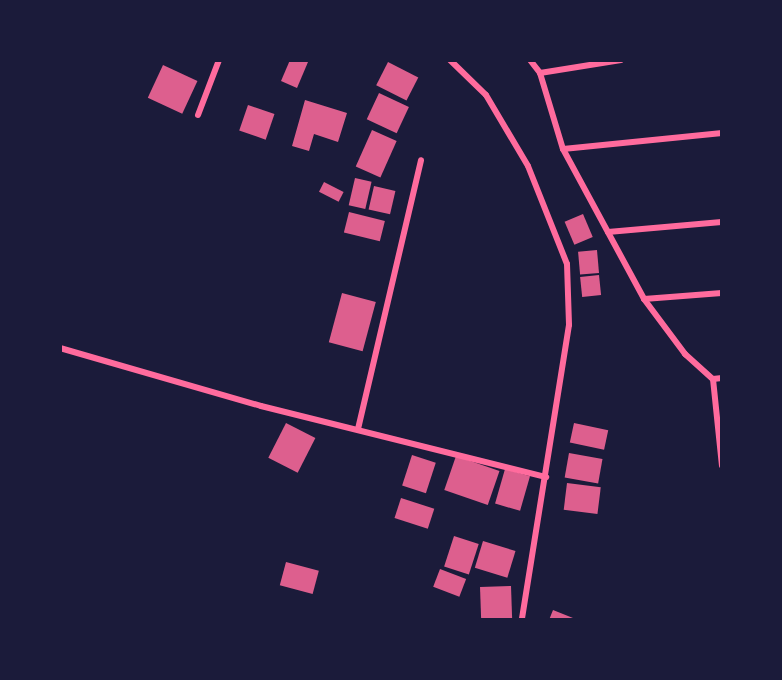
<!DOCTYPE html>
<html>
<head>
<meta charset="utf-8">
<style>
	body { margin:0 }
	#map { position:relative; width:782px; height:680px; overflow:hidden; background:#1b1b3a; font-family:Bitter,serif }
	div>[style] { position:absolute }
	.building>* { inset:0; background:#dd5f8e; transform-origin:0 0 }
	.minor>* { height:6px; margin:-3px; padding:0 3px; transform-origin:3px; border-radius:3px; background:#ff6b9d }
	span { translate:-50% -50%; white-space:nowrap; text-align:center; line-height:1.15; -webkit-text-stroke:6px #1b1b3a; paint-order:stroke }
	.frame { position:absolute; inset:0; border:62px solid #1b1b3a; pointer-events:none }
</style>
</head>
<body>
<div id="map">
	<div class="building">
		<div style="clip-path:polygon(290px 60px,308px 62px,297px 88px,281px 81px)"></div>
		<div style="left:388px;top:62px;width:34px;height:26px;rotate:27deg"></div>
		<div style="left:163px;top:65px;width:38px;height:36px;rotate:25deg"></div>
		<div style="left:379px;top:93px;width:33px;height:29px;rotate:25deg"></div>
		<div style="clip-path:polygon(305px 100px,347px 113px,338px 142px,314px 134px,309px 151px,292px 146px)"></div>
		<div style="left:248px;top:105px;width:28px;height:27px;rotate:19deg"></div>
		<div style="left:372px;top:130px;width:27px;height:40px;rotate:24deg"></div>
		<div style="left:355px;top:178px;width:17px;height:28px;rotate:13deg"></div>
		<div style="left:324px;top:182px;width:22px;height:11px;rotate:27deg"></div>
		<div style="left:374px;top:186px;width:22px;height:24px;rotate:13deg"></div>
		<div style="left:349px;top:212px;width:37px;height:21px;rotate:14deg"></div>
		<div style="left:583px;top:214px;width:25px;height:20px;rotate:67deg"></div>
		<div style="left:597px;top:250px;width:23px;height:19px;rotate:85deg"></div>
		<div style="left:599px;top:275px;width:20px;height:19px;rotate:84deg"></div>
		<div style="left:342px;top:293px;width:35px;height:51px;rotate:15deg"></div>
		<div style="left:286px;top:423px;width:33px;height:39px;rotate:27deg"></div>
		<div style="left:574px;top:423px;width:35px;height:20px;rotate:12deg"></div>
		<div style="left:569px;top:453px;width:34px;height:25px;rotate:10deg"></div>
		<div style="left:412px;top:455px;width:25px;height:32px;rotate:18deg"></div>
		<div style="left:456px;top:456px;width:46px;height:36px;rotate:19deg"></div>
		<div style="left:505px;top:469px;width:26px;height:36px;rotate:16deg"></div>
		<div style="left:567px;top:483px;width:34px;height:27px;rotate:7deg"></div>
		<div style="left:401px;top:498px;width:35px;height:21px;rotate:18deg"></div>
		<div style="left:454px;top:536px;width:26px;height:32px;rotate:18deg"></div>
		<div style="left:483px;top:541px;width:34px;height:28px;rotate:17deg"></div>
		<div style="left:286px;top:562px;width:34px;height:24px;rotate:15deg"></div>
		<div style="left:440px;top:569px;width:28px;height:19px;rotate:21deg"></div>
		<div style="left:511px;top:586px;width:34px;height:31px;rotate:88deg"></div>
		<div style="clip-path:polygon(553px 610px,578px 620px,549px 620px)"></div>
	</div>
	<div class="minor">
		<div style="left:450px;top:60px;width:50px;rotate:44.2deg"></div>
		<div style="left:486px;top:95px;width:82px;rotate:59.4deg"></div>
		<div style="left:528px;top:166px;width:105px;rotate:68.3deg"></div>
		<div style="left:567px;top:264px;width:61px;rotate:88.1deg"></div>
		<div style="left:569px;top:325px;width:299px;rotate:99.1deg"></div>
		<div style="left:530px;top:60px;width:16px;rotate:52deg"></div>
		<div style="left:540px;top:73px;width:79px;rotate:73.2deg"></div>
		<div style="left:563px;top:149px;width:170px;rotate:61.6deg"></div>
		<div style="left:644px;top:299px;width:69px;rotate:53.3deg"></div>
		<div style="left:685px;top:354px;width:38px;rotate:42deg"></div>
		<div style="left:713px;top:379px;width:9px;rotate:-6deg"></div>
		<div style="left:540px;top:73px;width:82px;rotate:-9.1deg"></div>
		<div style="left:198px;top:115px;width:59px;rotate:-69.1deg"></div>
		<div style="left:563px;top:149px;width:160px;rotate:-5.7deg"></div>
		<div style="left:608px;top:232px;width:114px;rotate:-5deg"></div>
		<div style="left:644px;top:299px;width:78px;rotate:-4.4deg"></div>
		<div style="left:60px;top:348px;width:209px;rotate:16.1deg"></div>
		<div style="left:261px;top:406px;width:294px;rotate:14deg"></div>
		<div style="left:713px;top:379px;width:87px;rotate:84.1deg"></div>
		<div style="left:358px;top:429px;width:276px;rotate:-76.8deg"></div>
	</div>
	<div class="frame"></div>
</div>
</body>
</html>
